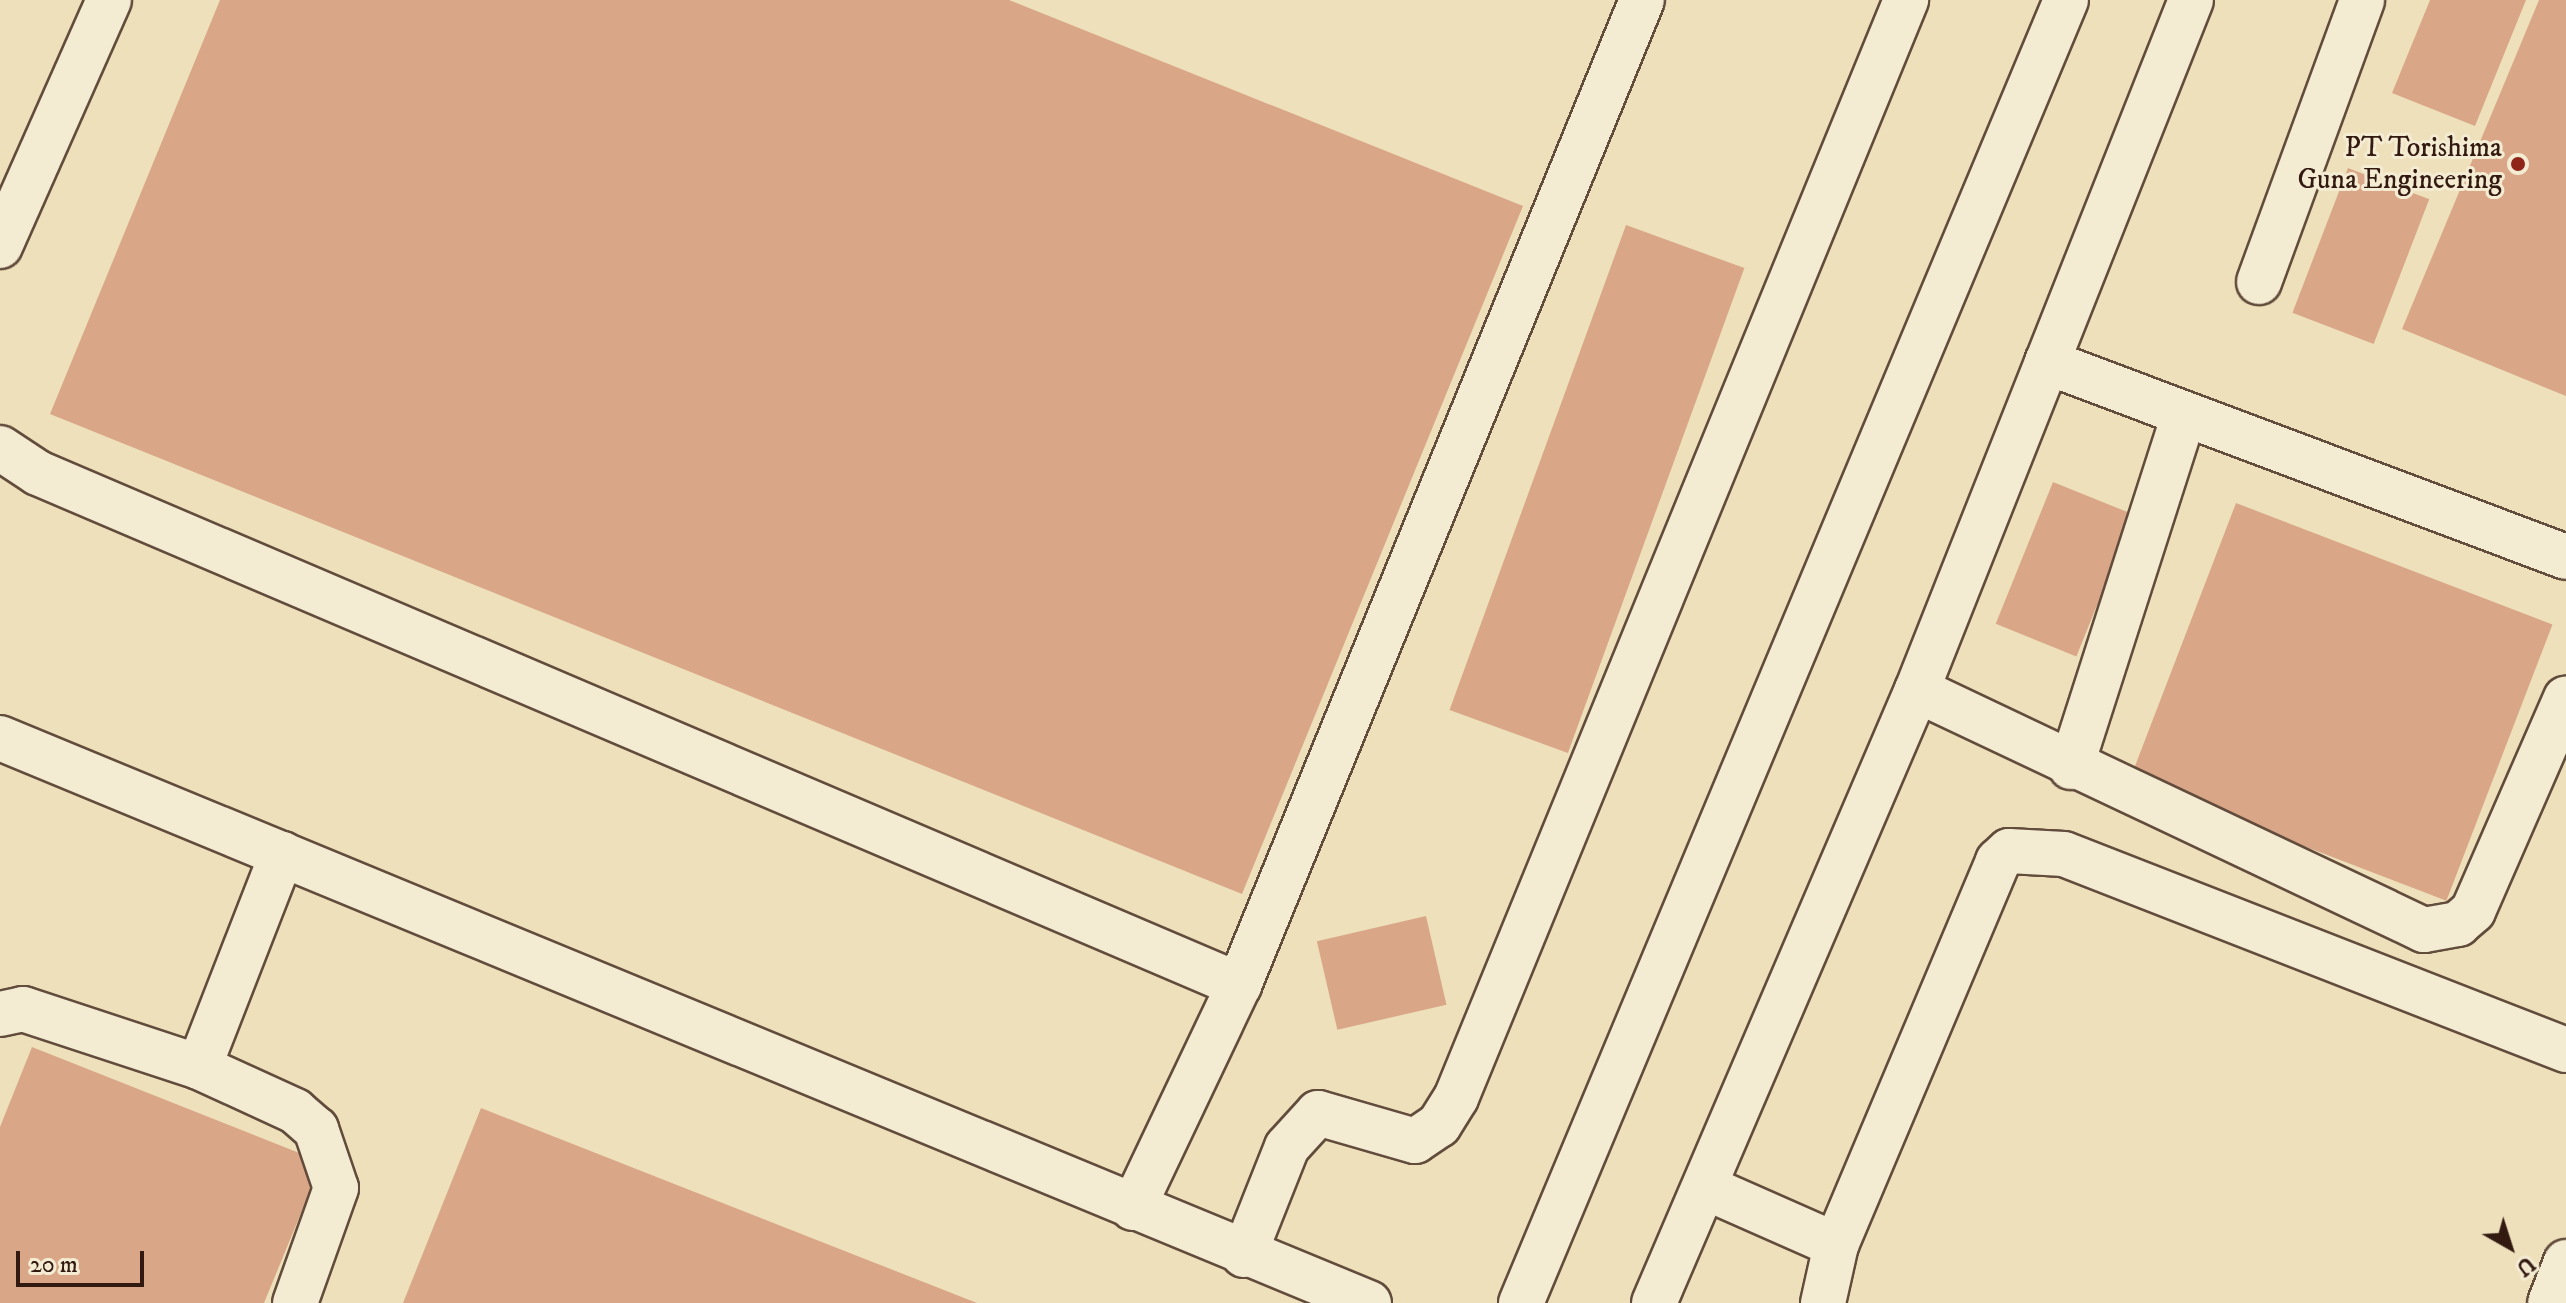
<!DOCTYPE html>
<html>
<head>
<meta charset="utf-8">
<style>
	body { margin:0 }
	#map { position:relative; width:2566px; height:1303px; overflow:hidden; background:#eee0bb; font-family:"IM FELL DW Pica",serif }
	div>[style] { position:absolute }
	.building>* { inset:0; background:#d9a788; transform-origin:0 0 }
	.roads { filter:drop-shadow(2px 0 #624c3c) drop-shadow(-2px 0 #624c3c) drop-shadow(0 2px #624c3c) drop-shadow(0 -2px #624c3c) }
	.minor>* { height:44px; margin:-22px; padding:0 22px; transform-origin:22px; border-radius:22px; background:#f4ebd3 }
	.dots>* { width:22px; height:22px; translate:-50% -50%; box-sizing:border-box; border:4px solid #f4ebd3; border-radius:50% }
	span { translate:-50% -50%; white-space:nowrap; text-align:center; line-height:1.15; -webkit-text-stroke:6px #f4ebd3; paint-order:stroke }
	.poi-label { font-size:28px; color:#331a11 }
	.right { translate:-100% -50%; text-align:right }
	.north { position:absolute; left:2470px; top:1207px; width:80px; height:80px; -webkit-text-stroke:6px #f4ebd3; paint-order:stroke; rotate:141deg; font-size:22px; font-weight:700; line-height:32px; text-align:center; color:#331a11 }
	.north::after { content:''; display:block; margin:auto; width:28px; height:36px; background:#331a11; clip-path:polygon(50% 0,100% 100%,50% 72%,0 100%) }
	.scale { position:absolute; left:16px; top:1251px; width:128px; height:36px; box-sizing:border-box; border:4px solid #331a11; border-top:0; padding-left:10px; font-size:24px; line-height:28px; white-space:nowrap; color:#331a11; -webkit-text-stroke:6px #f4ebd3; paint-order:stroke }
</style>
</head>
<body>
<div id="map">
	<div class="building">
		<div style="clip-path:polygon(220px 0,1009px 0,1523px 206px,1242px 894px,50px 414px)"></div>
		<div style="clip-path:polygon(2430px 0,2526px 0,2475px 126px,2392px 93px)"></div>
		<div style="clip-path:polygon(2539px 0,2566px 0,2566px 396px,2402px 329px)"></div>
		<div style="left:2348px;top:168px;width:87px;height:155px;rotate:21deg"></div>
		<div style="left:1626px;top:225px;width:126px;height:516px;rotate:20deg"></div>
		<div style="left:2053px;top:482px;width:87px;height:153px;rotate:22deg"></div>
		<div style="left:2236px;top:503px;width:339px;height:296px;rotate:21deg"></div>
		<div style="left:1426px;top:916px;width:91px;height:112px;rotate:77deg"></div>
		<div style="clip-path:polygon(32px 1047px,322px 1162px,264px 1303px,0 1303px,0 1127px)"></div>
		<div style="clip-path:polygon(481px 1108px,977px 1303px,403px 1303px)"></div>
	</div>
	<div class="roads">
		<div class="minor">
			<div style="left:0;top:246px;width:269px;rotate:-66.1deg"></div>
			<div style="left:2259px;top:282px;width:300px;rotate:-69.9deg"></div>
			<div style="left:2047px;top:362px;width:554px;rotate:20.59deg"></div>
			<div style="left:0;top:448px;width:45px;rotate:33.3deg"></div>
			<div style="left:38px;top:473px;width:1306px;rotate:23.09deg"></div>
			<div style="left:1917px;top:690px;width:561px;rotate:25.33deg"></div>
			<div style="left:2424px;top:930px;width:35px;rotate:-10deg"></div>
			<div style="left:2458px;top:924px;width:20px;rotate:-41deg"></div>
			<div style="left:2473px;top:911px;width:232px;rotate:-66.4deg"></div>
			<div style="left:0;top:738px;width:1481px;rotate:22.43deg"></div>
			<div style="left:2071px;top:767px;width:369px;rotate:-72.2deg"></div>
			<div style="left:0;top:1014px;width:24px;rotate:-12deg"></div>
			<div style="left:23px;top:1009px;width:185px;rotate:18.2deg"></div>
			<div style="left:199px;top:1067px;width:106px;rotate:24.6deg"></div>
			<div style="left:295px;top:1111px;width:28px;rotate:41deg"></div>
			<div style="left:316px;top:1129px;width:62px;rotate:71.3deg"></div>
			<div style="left:336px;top:1188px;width:122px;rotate:109.6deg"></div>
			<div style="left:199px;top:1067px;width:229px;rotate:-68.7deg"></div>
			<div style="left:1707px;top:1188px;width:141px;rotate:23.8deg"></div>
			<div style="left:1836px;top:1245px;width:417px;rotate:-67.1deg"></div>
			<div style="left:1998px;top:861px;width:15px;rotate:-42deg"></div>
			<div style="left:2009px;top:851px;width:55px;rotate:3.1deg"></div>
			<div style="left:2064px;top:854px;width:539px;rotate:21.33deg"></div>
			<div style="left:1133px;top:1208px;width:247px;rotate:-64.6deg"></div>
			<div style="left:1239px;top:985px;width:1064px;rotate:-67.75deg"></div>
			<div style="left:1244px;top:1255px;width:116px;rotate:-68.3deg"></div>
			<div style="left:1287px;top:1147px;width:46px;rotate:-47.6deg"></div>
			<div style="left:1318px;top:1113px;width:101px;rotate:16.1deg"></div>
			<div style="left:1415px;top:1141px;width:29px;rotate:-34deg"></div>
			<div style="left:1439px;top:1125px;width:32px;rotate:-58deg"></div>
			<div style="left:1456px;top:1098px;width:1187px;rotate:-67.71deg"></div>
			<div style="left:1521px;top:1303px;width:1412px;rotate:-67.3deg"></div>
			<div style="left:1654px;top:1303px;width:667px;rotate:-66.78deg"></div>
			<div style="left:1917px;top:690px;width:742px;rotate:-68.34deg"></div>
			<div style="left:1823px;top:1303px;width:59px;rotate:-77.4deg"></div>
			<div style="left:2550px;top:1303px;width:44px;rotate:-68.7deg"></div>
		</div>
	</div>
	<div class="dots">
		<div style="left:2518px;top:164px;background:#8f2418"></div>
	</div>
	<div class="poi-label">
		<span class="right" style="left:2502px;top:164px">PT Torishima<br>Guna Engineering</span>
	</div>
	<div class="north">U</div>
	<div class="scale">20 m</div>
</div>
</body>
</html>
